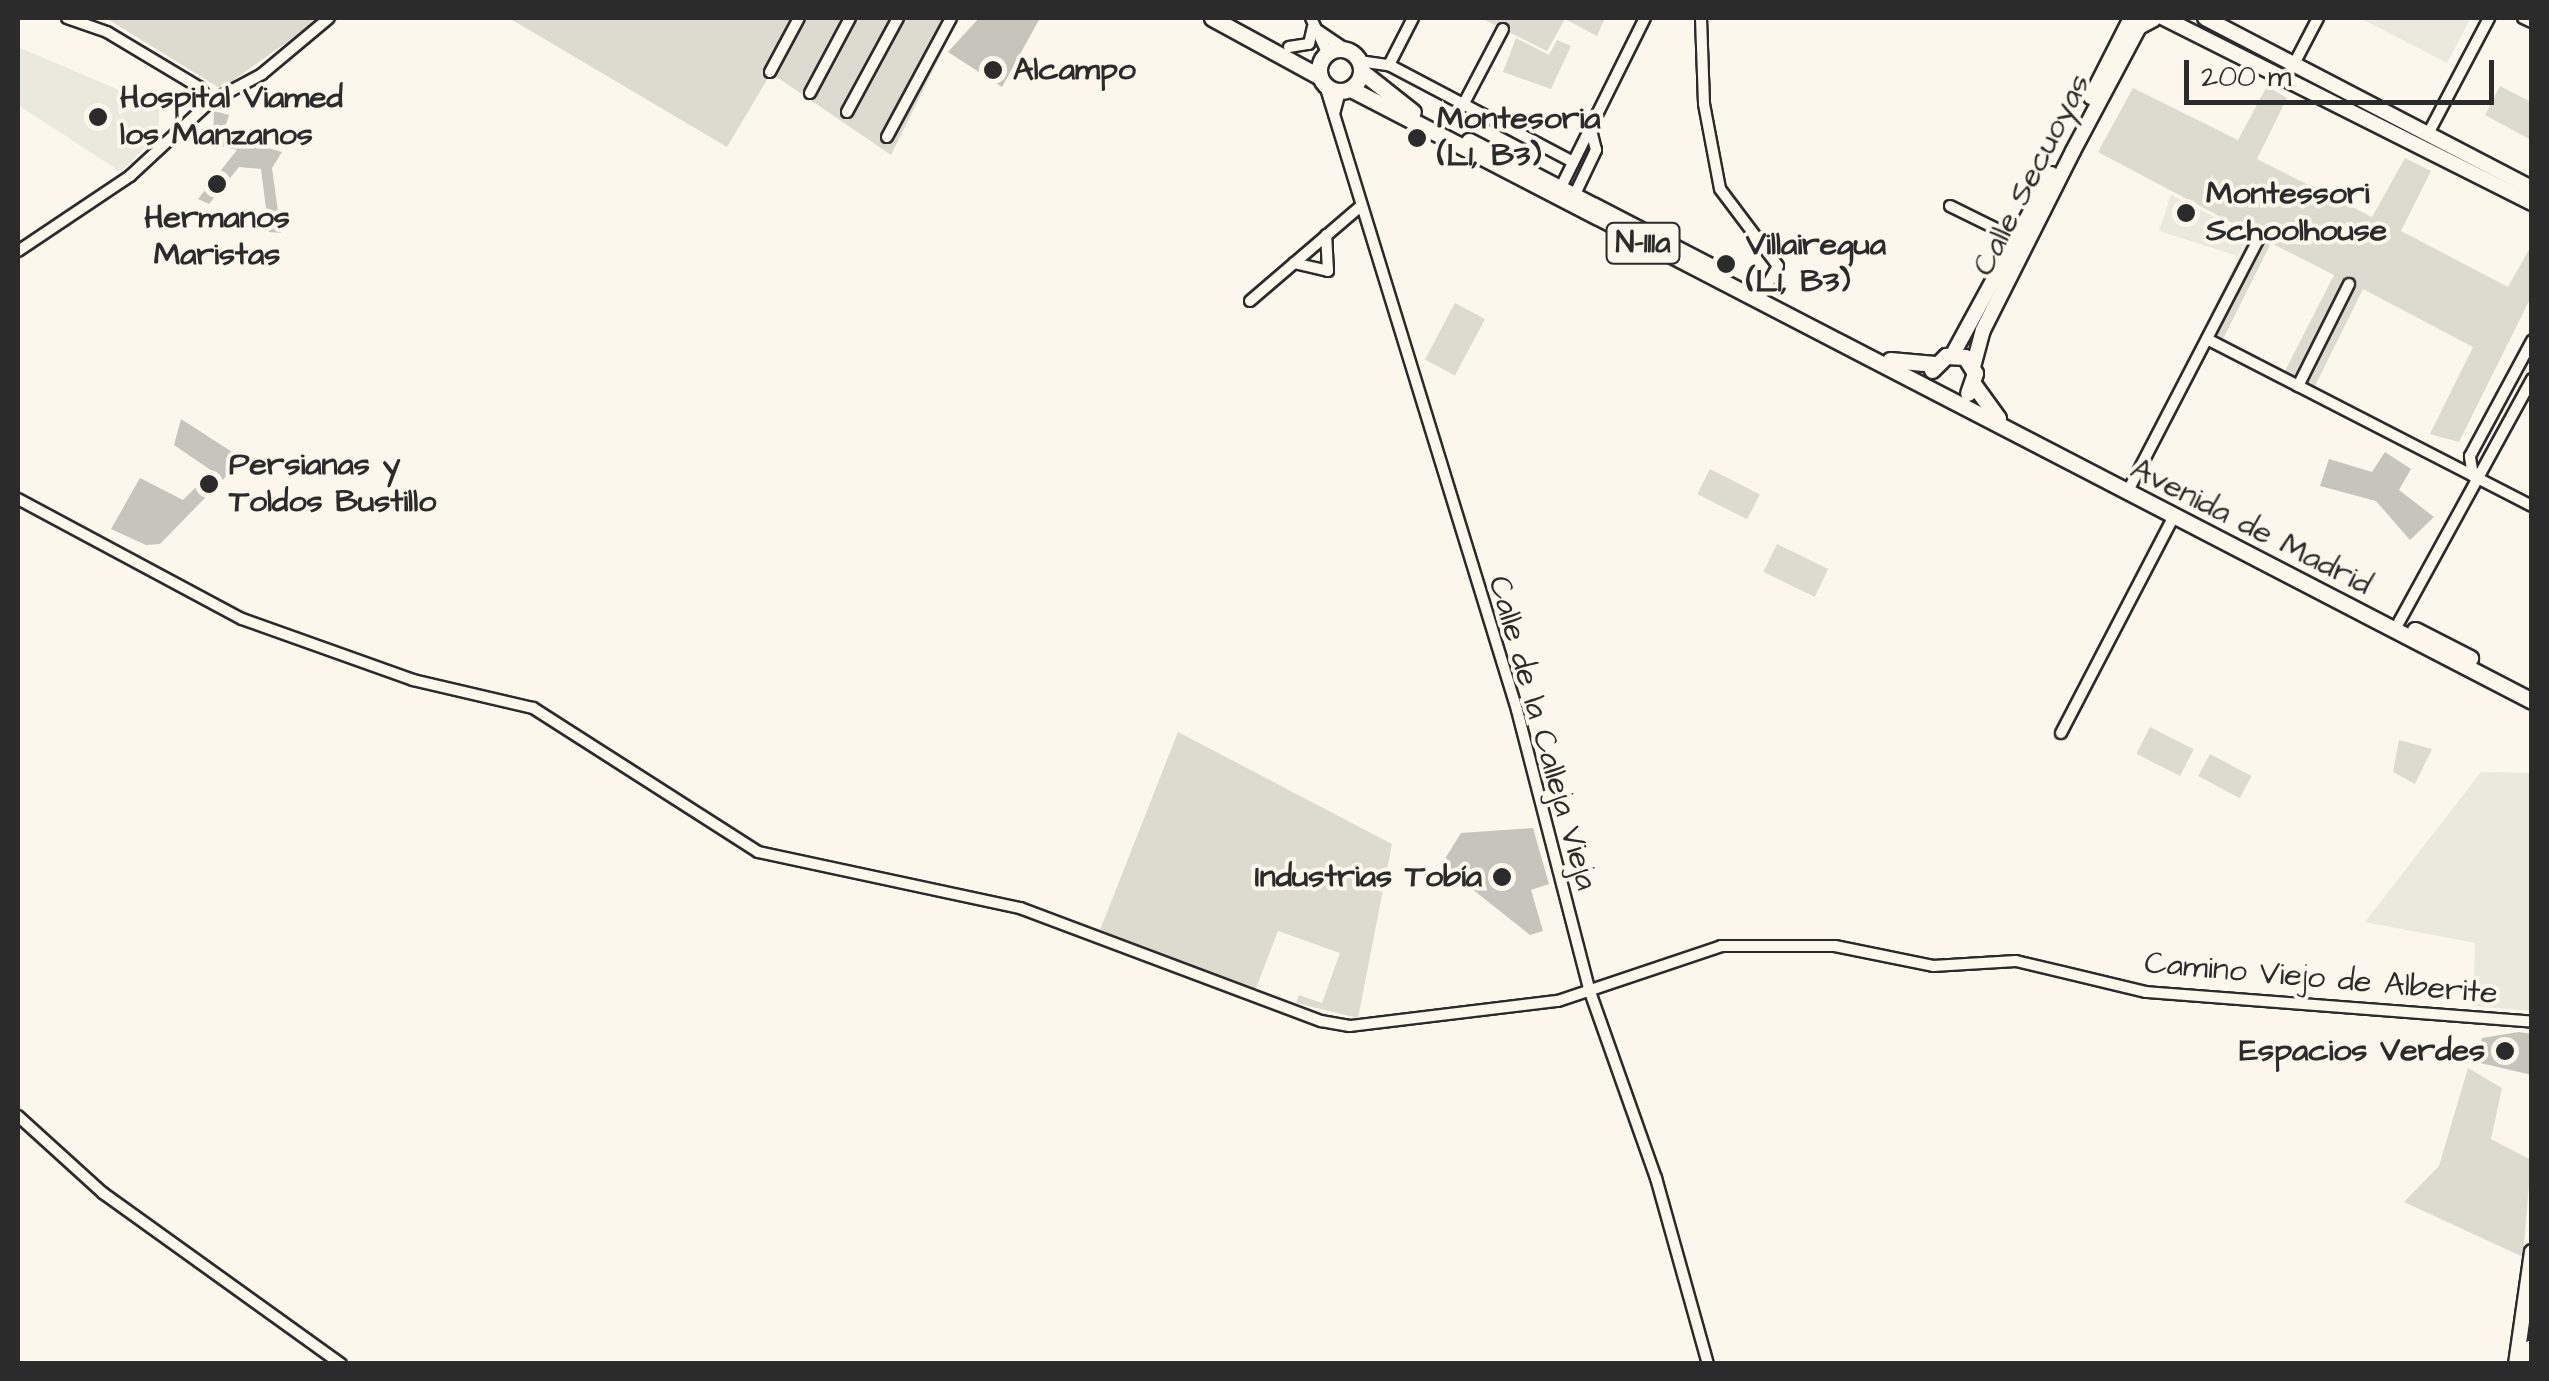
<!DOCTYPE html>
<html>
<head>
<meta charset="utf-8">
<style>
	body { margin:0 }
	#map { position:relative; width:2549px; height:1381px; overflow:hidden; background:#fbf7ec; font-family:"Architects Daughter",sans-serif }
	div>[style] { position:absolute }
	.built>* { inset:0; background:#ebe8de }
	.green>* { inset:0; background:#dddad0; transform-origin:0 0 }
	.building>* { inset:0; background:#c7c4bc }
	.roads { filter:drop-shadow(2px 0 #2b2b2b) drop-shadow(-2px 0 #2b2b2b) drop-shadow(0 2px #2b2b2b) drop-shadow(0 -2px #2b2b2b) }
	.street>* { height:10px; margin:-5px; padding:0 5px; transform-origin:5px; border-radius:5px; background:#fbf7ec }
	.secondary>* { height:14px; margin:-7px; padding:0 7px; transform-origin:7px; border-radius:7px; background:#fbf7ec }
	.primary>* { height:15px; margin:-7.5px; padding:0 7.5px; transform-origin:7.5px; border-radius:7.5px; background:#fbf7ec }
	.primary>.ring { margin:-7.5px; padding:0; box-sizing:content-box; background:none; border:15px solid #fbf7ec; border-radius:50% }
	.highway>* { height:18px; margin:-9px; padding:0 9px; transform-origin:9px; border-radius:9px; background:#fbf7ec }
	.dots>* { width:28px; height:28px; translate:-50% -50%; box-sizing:border-box; border:5px solid #fbf7ec; border-radius:50% }
	span { translate:-50% -50%; white-space:nowrap; text-align:center; line-height:1.15; -webkit-text-stroke:8px #fbf7ec; paint-order:stroke }
	.shield-label span { padding:2px 8px; background:#fbf7ec; border:2px solid; border-radius:8px; -webkit-text-stroke-width:0 }
	.shield-label { font-size:30px; color:#2b2b2b; font-weight:700 }
	.poi-label { font-size:32px; color:#2b2b2b; font-weight:700 }
	.left { translate:0 -50%; text-align:left }
	.right { translate:-100% -50%; text-align:right }
	.street-label { font-size:32px; color:#2b2b2b }
	.frame { position:absolute; inset:0; border:20px solid #2b2b2b; pointer-events:none }
	.scale { position:absolute; left:2184px; top:60px; width:310px; height:45px; box-sizing:border-box; border:5px solid #2b2b2b; border-top:0; padding-left:12px; font-size:30px; line-height:35px; white-space:nowrap; color:#2b2b2b; -webkit-text-stroke:8px #fbf7ec; paint-order:stroke }
</style>
</head>
<body>
<div id="map">
	<div class="built">
		<div style="clip-path:polygon(2360px 18px,2471px 18px,2447px 63px)"></div>
		<div style="clip-path:polygon(18px 47px,159px 107px,159px 133px,121px 172px,18px 105px)"></div>
		<div style="clip-path:polygon(2171px 195px,2249px 234px,2238px 256px,2159px 231px)"></div>
		<div style="clip-path:polygon(2481px 772px,2531px 773px,2531px 1011px,2473px 1006px,2475px 943px,2365px 922px)"></div>
	</div>
	<div class="green">
		<div style="clip-path:polygon(106px 18px,321px 18px,221px 89px)"></div>
		<div style="clip-path:polygon(509px 18px,959px 18px,891px 155px,771px 73px,727px 147px)"></div>
		<div style="clip-path:polygon(1481px 18px,1605px 18px,1597px 36px,1565px 19px,1547px 51px)"></div>
		<div style="clip-path:polygon(1516px 38px,1549px 55px,1557px 40px,1571px 46px,1551px 89px,1503px 72px)"></div>
		<div style="clip-path:polygon(2267px 86px,2287px 98px,2257px 159px,2372px 217px,2405px 158px,2431px 171px,2401px 231px,2508px 287px,2531px 246px,2531px 297px,2459px 442px,2430px 434px,2473px 347px,2363px 289px,2315px 386px,2285px 371px,2334px 275px,2271px 243px,2223px 339px,2204px 328px,2251px 233px,2098px 152px,2133px 88px,2238px 140px)"></div>
		<div style="clip-path:polygon(2500px 86px,2531px 102px,2531px 140px,2485px 115px)"></div>
		<div style="left:1455px;top:303px;width:34px;height:64px;rotate:28deg"></div>
		<div style="left:1710px;top:469px;width:56px;height:28px;rotate:27deg"></div>
		<div style="left:1777px;top:544px;width:57px;height:31px;rotate:26deg"></div>
		<div style="left:2150px;top:727px;width:49px;height:30px;rotate:27deg"></div>
		<div style="clip-path:polygon(1178px 732px,1392px 844px,1358px 1018px,1296px 1003px,1299px 995px,1322px 1003px,1340px 953px,1278px 931px,1256px 988px,1246px 990px,1100px 930px)"></div>
		<div style="clip-path:polygon(2399px 740px,2432px 749px,2415px 784px,2393px 772px)"></div>
		<div style="left:2210px;top:754px;width:47px;height:25px;rotate:28deg"></div>
		<div style="clip-path:polygon(2468px 1068px,2502px 1088px,2491px 1139px,2531px 1160px,2523px 1257px,2404px 1202px,2439px 1166px)"></div>
	</div>
	<div class="building">
		<div style="clip-path:polygon(979px 18px,1040px 18px,1002px 87px,948px 52px)"></div>
		<div style="clip-path:polygon(214px 111px,229px 115px,223px 134px,253px 142px,258px 126px,273px 130px,268px 148px,282px 152px,272px 168px,281px 233px,269px 232px,261px 169px,239px 167px,209px 204px,198px 199px,237px 150px,213px 144px)"></div>
		<div style="clip-path:polygon(181px 419px,243px 459px,160px 544px,146px 545px,111px 529px,140px 478px,183px 500px,212px 471px,174px 445px)"></div>
		<div style="clip-path:polygon(2385px 452px,2411px 469px,2399px 490px,2434px 517px,2410px 540px,2376px 501px,2320px 486px,2329px 459px,2372px 472px)"></div>
		<div style="clip-path:polygon(1533px 828px,1549px 884px,1531px 890px,1543px 931px,1530px 935px,1448px 870px,1446px 857px,1461px 833px)"></div>
		<div style="clip-path:polygon(2519px 1032px,2532px 1034px,2532px 1075px,2476px 1062px,2482px 1038px)"></div>
	</div>
	<div class="roads">
		<div class="street">
			<div style="left:67px;top:18px;width:42px;rotate:19.3deg"></div>
			<div style="left:107px;top:32px;width:107px;rotate:30.9deg"></div>
			<div style="left:199px;top:87px;width:19px;rotate:54deg"></div>
			<div style="left:1311px;top:18px;width:38px;rotate:65deg"></div>
			<div style="left:1413px;top:18px;width:53px;rotate:117.1deg"></div>
			<div style="left:1389px;top:65px;width:208px;rotate:27.8deg"></div>
			<div style="left:1701px;top:18px;width:86px;rotate:88deg"></div>
			<div style="left:1704px;top:104px;width:86px;rotate:79.3deg"></div>
			<div style="left:1720px;top:189px;width:96px;rotate:53deg"></div>
			<div style="left:1778px;top:266px;width:32px;rotate:120deg"></div>
			<div style="left:2523px;top:18px;width:10px;rotate:24deg"></div>
			<div style="left:1317px;top:30px;width:34px;rotate:34deg"></div>
			<div style="left:1289px;top:47px;width:20px;rotate:-9deg"></div>
			<div style="left:1309px;top:44px;width:17px;rotate:-77deg"></div>
			<div style="left:1359px;top:61px;width:30px;rotate:8deg"></div>
			<div style="left:2294px;top:64px;width:52px;rotate:-62.4deg"></div>
			<div style="left:770px;top:72px;width:61px;rotate:-61.8deg"></div>
			<div style="left:1325px;top:85px;width:654px;rotate:72.92deg"></div>
			<div style="left:1517px;top:710px;width:288px;rotate:75.5deg"></div>
			<div style="left:1589px;top:989px;width:201px;rotate:70.5deg"></div>
			<div style="left:1656px;top:1178px;width:193px;rotate:74.4deg"></div>
			<div style="left:810px;top:93px;width:85px;rotate:-61.9deg"></div>
			<div style="left:1462px;top:107px;width:88px;rotate:-62.3deg"></div>
			<div style="left:847px;top:112px;width:107px;rotate:-61.5deg"></div>
			<div style="left:1334px;top:114px;width:24px;rotate:-75deg"></div>
			<div style="left:2429px;top:132px;width:129px;rotate:-62.2deg"></div>
			<div style="left:887px;top:137px;width:135px;rotate:-61.7deg"></div>
			<div style="left:1561px;top:187px;width:189px;rotate:-63.6deg"></div>
			<div style="left:1575px;top:194px;width:49px;rotate:-64.5deg"></div>
			<div style="left:1596px;top:150px;width:21px;rotate:-104deg"></div>
			<div style="left:1950px;top:206px;width:75px;rotate:26.2deg"></div>
			<div style="left:18px;top:251px;width:135px;rotate:-33.8deg"></div>
			<div style="left:130px;top:176px;width:109px;rotate:-42.8deg"></div>
			<div style="left:210px;top:102px;width:59px;rotate:-28.3deg"></div>
			<div style="left:262px;top:74px;width:87px;rotate:-39.9deg"></div>
			<div style="left:1294px;top:263px;width:35px;rotate:13deg"></div>
			<div style="left:1328px;top:271px;width:36px;rotate:-93deg"></div>
			<div style="left:1250px;top:301px;width:146px;rotate:-40.6deg"></div>
			<div style="left:2207px;top:339px;width:365px;rotate:27.2deg"></div>
			<div style="left:2298px;top:386px;width:114px;rotate:-63.4deg"></div>
			<div style="left:2473px;top:476px;width:20px;rotate:-99deg"></div>
			<div style="left:2470px;top:456px;width:131px;rotate:-61.7deg"></div>
			<div style="left:2131px;top:485px;width:280px;rotate:-62.6deg"></div>
			<div style="left:18px;top:499px;width:254px;rotate:28.2deg"></div>
			<div style="left:242px;top:619px;width:182px;rotate:19.6deg"></div>
			<div style="left:413px;top:680px;width:123px;rotate:13.1deg"></div>
			<div style="left:533px;top:708px;width:267px;rotate:32.6deg"></div>
			<div style="left:758px;top:852px;width:268px;rotate:12.1deg"></div>
			<div style="left:1020px;top:908px;width:322px;rotate:20.6deg"></div>
			<div style="left:1321px;top:1021px;width:29px;rotate:10deg"></div>
			<div style="left:1350px;top:1026px;width:209px;rotate:-6.9deg"></div>
			<div style="left:1558px;top:1001px;width:172px;rotate:-18.6deg"></div>
			<div style="left:1721px;top:946px;width:114px"></div>
			<div style="left:1835px;top:946px;width:100px;rotate:11.5deg"></div>
			<div style="left:1933px;top:966px;width:83px;rotate:-3.4deg"></div>
			<div style="left:2016px;top:961px;width:134px;rotate:13.4deg"></div>
			<div style="left:2146px;top:992px;width:387px;rotate:4.4deg"></div>
			<div style="left:2399px;top:622px;width:277px;rotate:-61.3deg"></div>
			<div style="left:2061px;top:733px;width:242px;rotate:-62.5deg"></div>
			<div style="left:18px;top:1116px;width:115px;rotate:42.2deg"></div>
			<div style="left:103px;top:1193px;width:293px;rotate:35.7deg"></div>
		</div>
		<div class="secondary">
			<div style="left:2164px;top:18px;width:412px;rotate:26.7deg"></div>
			<div style="left:2205px;top:18px;width:369px;rotate:27.5deg"></div>
			<div style="left:2091px;top:97px;width:89px;rotate:-63.1deg"></div>
			<div style="left:1953px;top:354px;width:205px;rotate:-61.4deg"></div>
			<div style="left:1973px;top:367px;width:38px;rotate:-75deg"></div>
			<div style="left:1983px;top:330px;width:200px;rotate:-63.3deg"></div>
			<div style="left:2073px;top:151px;width:140px;rotate:-62deg"></div>
			<div style="left:2139px;top:27px;width:17px;rotate:-28deg"></div>
			<div style="left:2516px;top:1364px;width:113px;rotate:-81.9deg"></div>
		</div>
		<div class="primary">
			<div style="left:1212px;top:18px;width:123px;rotate:28.6deg"></div>
			<div class="ring" style="left:1319px;top:49px;width:27px;height:27px"></div>
			<div style="left:1361px;top:71px;width:66px;rotate:38.3deg"></div>
			<div style="left:1351px;top:89px;width:1330px;rotate:27.39deg"></div>
			<div style="left:1469px;top:141px;width:271px;rotate:27.4deg"></div>
			<div style="left:1890px;top:360px;width:45px;rotate:5.1deg"></div>
			<div style="left:1932px;top:370px;width:20px;rotate:-45deg"></div>
			<div style="left:1946px;top:356px;width:19px;rotate:3deg"></div>
			<div style="left:1965px;top:357px;width:19px;rotate:58deg"></div>
			<div style="left:1975px;top:373px;width:21px;rotate:109deg"></div>
			<div style="left:1974px;top:385px;width:41px;rotate:54deg"></div>
			<div style="left:2415px;top:630px;width:62px;rotate:27deg"></div>
		</div>
		<div class="highway">
			<div style="left:2529px;top:1364px;width:15px;rotate:-79deg"></div>
		</div>
	</div>
	<div class="dots">
		<div style="left:993px;top:70px;background:#2b2b2b"></div>
		<div style="left:98px;top:117px;background:#2b2b2b"></div>
		<div style="left:1417px;top:138px;background:#2b2b2b"></div>
		<div style="left:217px;top:184px;background:#2b2b2b"></div>
		<div style="left:2186px;top:213px;background:#2b2b2b"></div>
		<div style="left:1726px;top:264px;background:#2b2b2b"></div>
		<div style="left:209px;top:484px;background:#2b2b2b"></div>
		<div style="left:1502px;top:877px;background:#2b2b2b"></div>
		<div style="left:2505px;top:1051px;background:#2b2b2b"></div>
	</div>
	<div class="shield-label">
		<span style="left:1643px;top:243px">N-111a</span>
	</div>
	<div class="poi-label">
		<span class="left" style="left:1013px;top:70px">Alcampo</span>
		<span class="left" style="left:120px;top:117px">Hospital Viamed<br>los Manzanos</span>
		<span class="left" style="left:1437px;top:138px">Montesoria<br>(L1, B3)</span>
		<span class="left" style="left:2206px;top:213px">Montessori<br>Schoolhouse</span>
		<span style="left:217px;top:237px">Hermanos<br>Maristas</span>
		<span class="left" style="left:1746px;top:264px">Villairegua<br>(L1, B3)</span>
		<span class="left" style="left:229px;top:484px">Persianas y<br>Toldos Bustillo</span>
		<span class="right" style="left:1482px;top:877px">Industrias Tobía</span>
		<span class="right" style="left:2485px;top:1051px">Espacios Verdes</span>
	</div>
	<div class="street-label">
		<span style="left:2032px;top:175px;rotate:-63deg">Calle Secuoyas</span>
		<span style="left:2251px;top:527px;rotate:27deg">Avenida de Madrid</span>
		<span style="left:1542px;top:733px;rotate:74deg">Calle de la Calleja Vieja</span>
		<span style="left:2321px;top:979px;rotate:5deg">Camino Viejo de Alberite</span>
	</div>
	<div class="frame"></div>
	<div class="scale">200 m</div>
</div>
</body>
</html>
